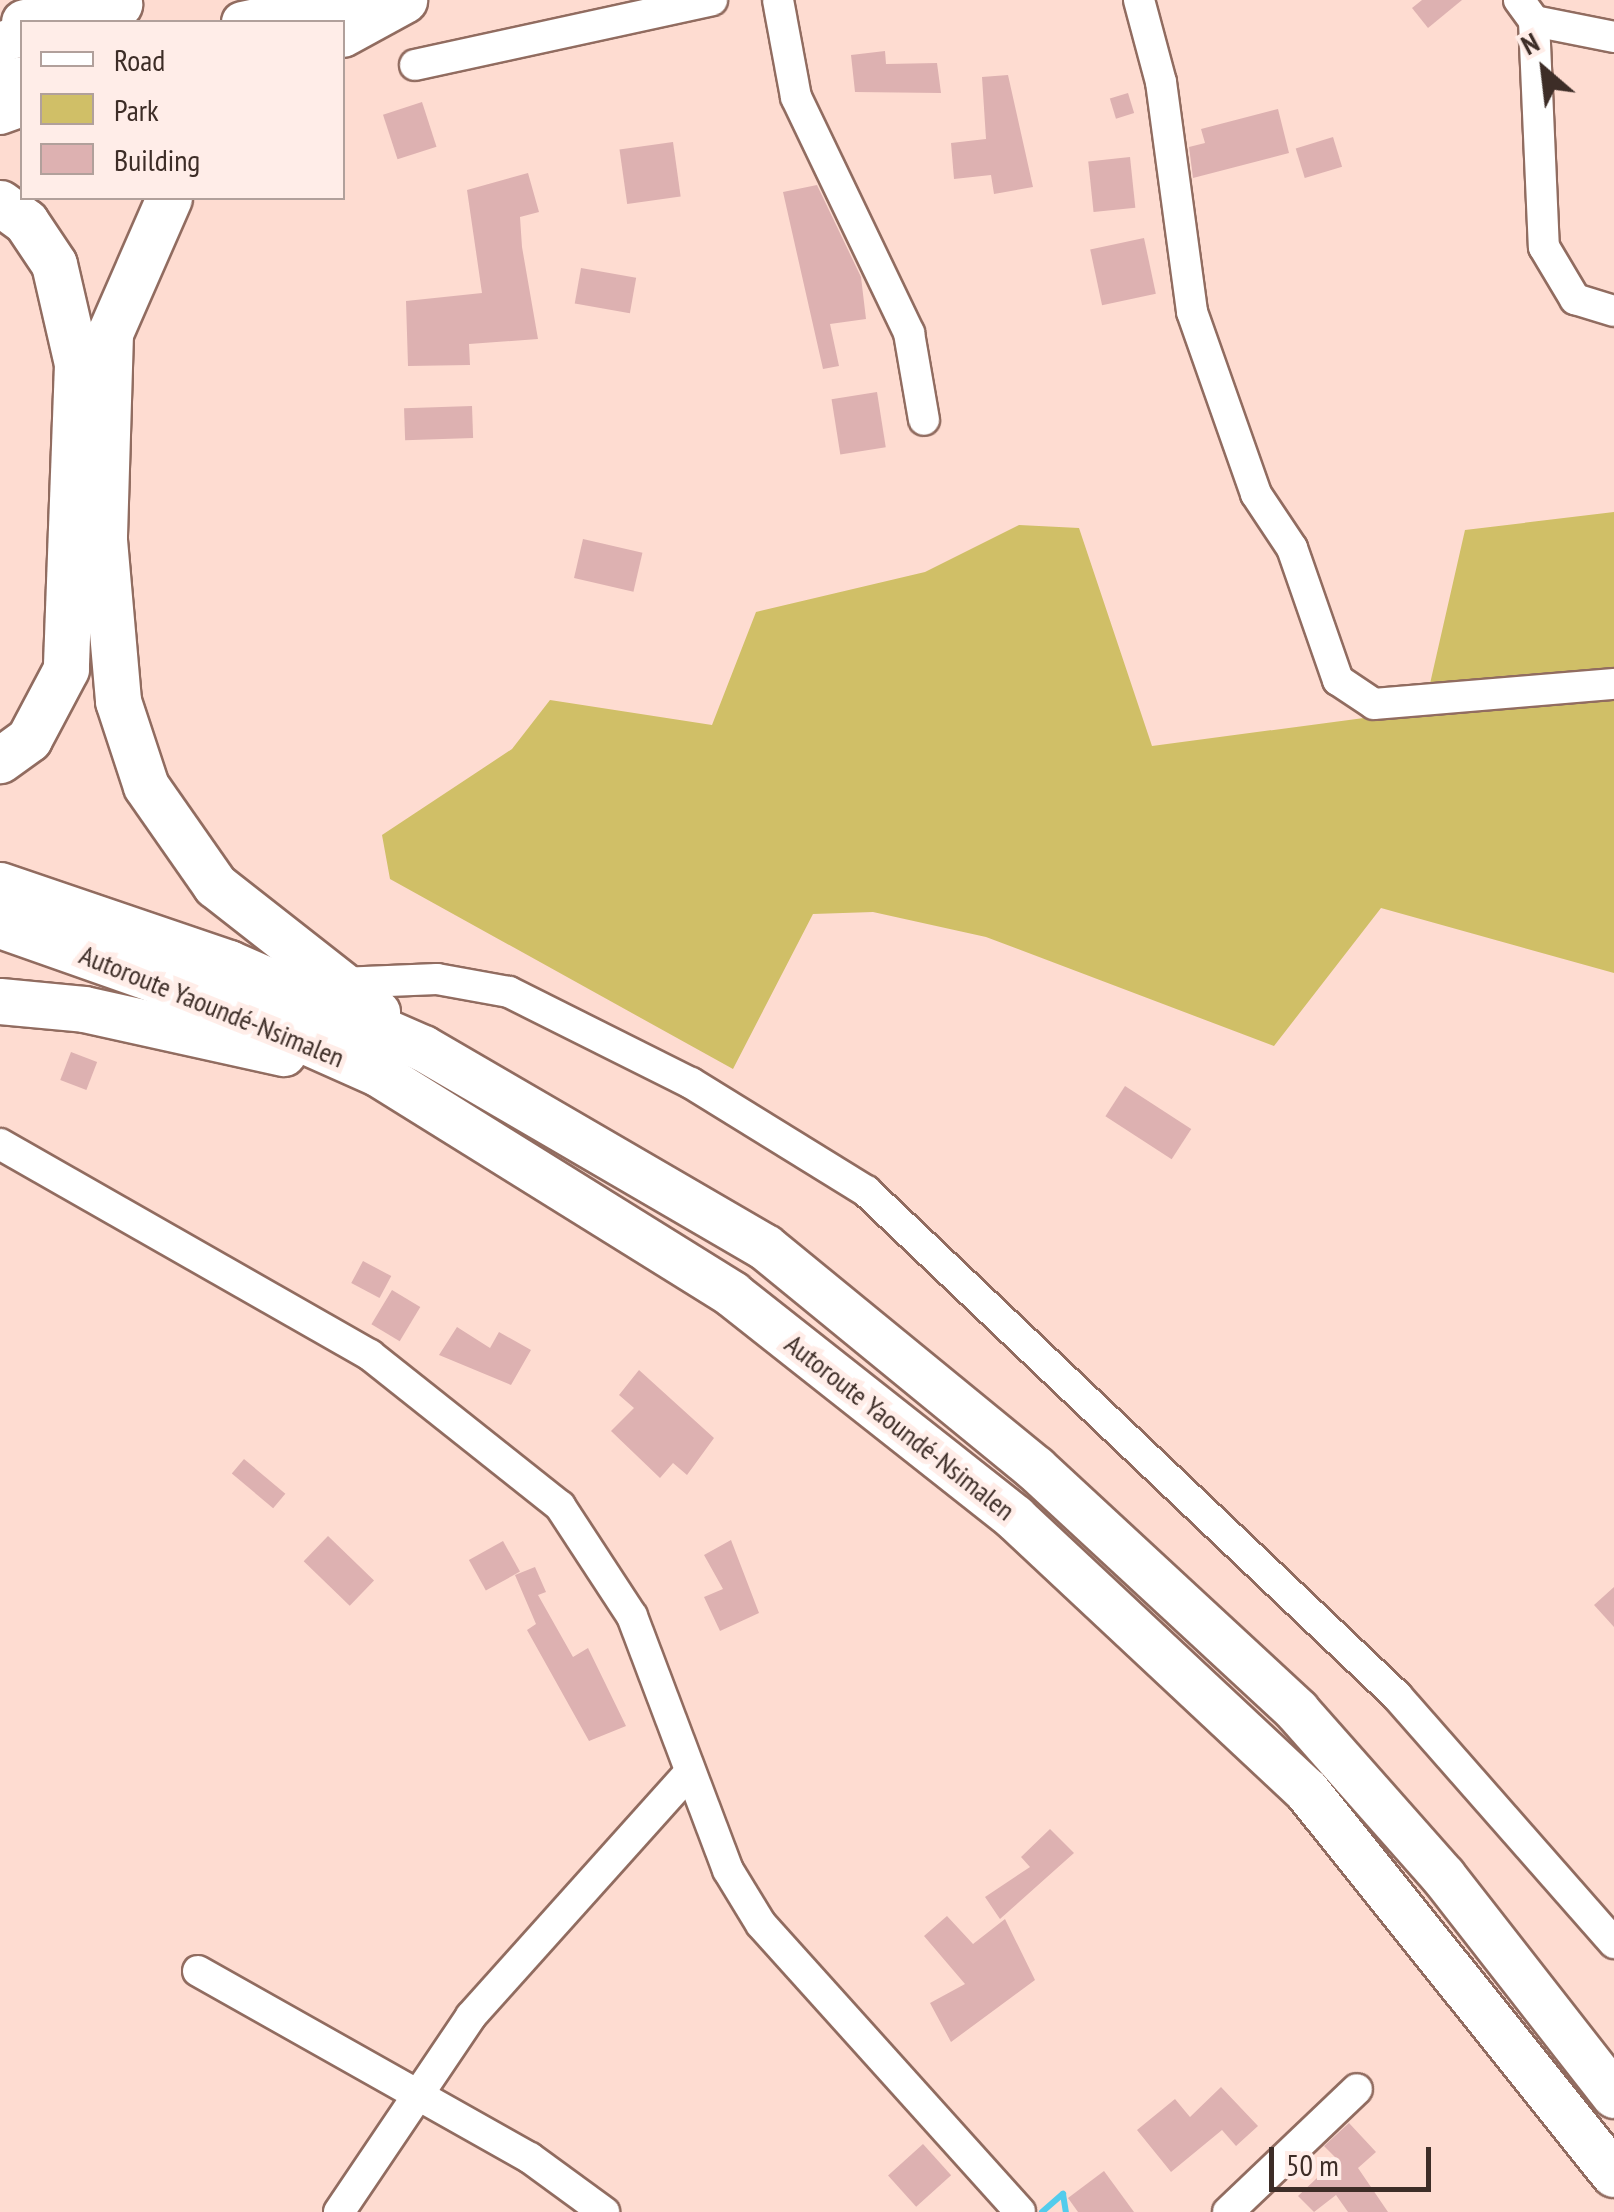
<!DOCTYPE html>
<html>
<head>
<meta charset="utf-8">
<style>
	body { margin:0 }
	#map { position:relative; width:1614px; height:2212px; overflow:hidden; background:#fedcd1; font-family:"PT Sans Narrow",sans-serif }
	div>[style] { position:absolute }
	.green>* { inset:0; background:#d0bf67 }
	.stream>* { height:6px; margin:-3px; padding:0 3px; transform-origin:3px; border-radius:3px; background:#53ccec }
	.building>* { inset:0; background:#ddb1b1; transform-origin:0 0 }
	.roads { filter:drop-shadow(2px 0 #916c60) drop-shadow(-2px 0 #916c60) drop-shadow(0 2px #916c60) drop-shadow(0 -2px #916c60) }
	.minor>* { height:30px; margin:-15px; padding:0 15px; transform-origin:15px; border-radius:15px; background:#fff }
	.major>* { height:40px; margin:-20px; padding:0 20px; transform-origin:20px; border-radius:20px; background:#fff }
	.highway>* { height:45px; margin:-22.5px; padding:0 22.5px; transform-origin:22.5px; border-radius:22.5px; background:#fff }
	span { translate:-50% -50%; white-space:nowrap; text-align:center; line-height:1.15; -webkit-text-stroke:10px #ffede8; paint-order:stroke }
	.street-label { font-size:28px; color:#3d2d27 }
	.legend { position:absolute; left:20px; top:20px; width:325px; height:180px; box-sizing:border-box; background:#ffede8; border:2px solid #b1a09b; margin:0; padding:12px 18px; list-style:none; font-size:30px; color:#3d2d27 }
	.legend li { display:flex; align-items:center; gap:20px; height:50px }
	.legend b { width:50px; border:2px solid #b1a09b }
	.north { position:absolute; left:1494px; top:20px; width:100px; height:100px; -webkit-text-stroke:8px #ffede8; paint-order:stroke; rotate:332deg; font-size:28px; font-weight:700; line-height:40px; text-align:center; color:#3d2d27 }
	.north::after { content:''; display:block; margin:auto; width:35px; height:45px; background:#3d2d27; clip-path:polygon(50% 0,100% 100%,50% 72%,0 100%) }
	.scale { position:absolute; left:1269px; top:2147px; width:162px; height:45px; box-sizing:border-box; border:5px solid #3d2d27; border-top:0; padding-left:12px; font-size:30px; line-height:35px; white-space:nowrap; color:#3d2d27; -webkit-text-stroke:8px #ffede8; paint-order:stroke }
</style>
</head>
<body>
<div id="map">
	<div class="green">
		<div style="clip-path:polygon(1614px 512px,1614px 973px,1381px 908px,1274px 1046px,986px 937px,873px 912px,813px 914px,733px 1069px,390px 879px,382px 835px,512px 749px,550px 700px,712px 725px,756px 612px,925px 572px,1019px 525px,1079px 528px,1152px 746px,1424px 710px,1465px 530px)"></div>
	</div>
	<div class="stream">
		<div style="left:1042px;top:2212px;width:28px;rotate:-41deg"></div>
		<div style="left:1063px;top:2194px;width:18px;rotate:81deg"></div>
	</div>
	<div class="building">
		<div style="clip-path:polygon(1422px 0,1462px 0,1428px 28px,1412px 8px)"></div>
		<div style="clip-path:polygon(885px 51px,886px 64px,937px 63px,941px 93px,855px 92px,851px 55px)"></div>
		<div style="clip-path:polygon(1008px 75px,1033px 187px,994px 194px,991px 175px,954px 179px,951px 143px,986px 139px,982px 77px)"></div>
		<div style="left:1128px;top:93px;width:21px;height:19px;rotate:73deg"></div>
		<div style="left:422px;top:102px;width:47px;height:41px;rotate:72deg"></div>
		<div style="clip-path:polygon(1278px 109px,1289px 153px,1193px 178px,1189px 147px,1205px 143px,1201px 129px)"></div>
		<div style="left:1333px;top:137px;width:31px;height:39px;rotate:73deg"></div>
		<div style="left:673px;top:142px;width:55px;height:54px;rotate:82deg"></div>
		<div style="left:1130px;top:157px;width:51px;height:42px;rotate:84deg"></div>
		<div style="clip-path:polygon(528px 173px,539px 212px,520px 217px,522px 247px,538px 339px,469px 344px,470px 365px,408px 366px,406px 301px,482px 293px,467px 190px)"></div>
		<div style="clip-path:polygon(817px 185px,861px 277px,866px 319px,830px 324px,839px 366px,823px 369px,783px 192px)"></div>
		<div style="left:1144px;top:238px;width:57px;height:55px;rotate:78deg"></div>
		<div style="left:581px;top:268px;width:56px;height:36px;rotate:10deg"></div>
		<div style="left:877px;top:392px;width:56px;height:46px;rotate:81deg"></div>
		<div style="left:472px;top:406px;width:32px;height:68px;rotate:88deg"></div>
		<div style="left:583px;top:539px;width:61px;height:40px;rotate:13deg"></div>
		<div style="left:71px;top:1052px;width:28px;height:30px;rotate:21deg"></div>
		<div style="left:1125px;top:1086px;width:79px;height:36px;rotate:33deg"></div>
		<div style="left:363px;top:1261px;width:32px;height:25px;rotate:28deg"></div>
		<div style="left:392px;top:1290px;width:33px;height:40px;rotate:31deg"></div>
		<div style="clip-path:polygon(457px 1327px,490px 1348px,499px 1332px,531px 1350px,511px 1385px,439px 1355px)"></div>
		<div style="clip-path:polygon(639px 1370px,714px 1438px,687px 1475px,673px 1463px,660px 1478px,611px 1431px,634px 1408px,619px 1395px)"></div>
		<div style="left:244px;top:1459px;width:54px;height:19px;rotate:40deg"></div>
		<div style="left:328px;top:1536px;width:64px;height:35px;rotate:44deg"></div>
		<div style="clip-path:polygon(731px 1540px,759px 1613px,720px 1631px,704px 1597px,723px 1589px,704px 1555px)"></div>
		<div style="left:503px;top:1541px;width:35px;height:39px;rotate:61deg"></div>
		<div style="clip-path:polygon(535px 1567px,546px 1592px,538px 1595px,573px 1657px,588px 1648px,626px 1726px,589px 1741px,527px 1630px,536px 1624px,515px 1575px)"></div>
		<div style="clip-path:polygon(1614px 1587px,1614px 1627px,1594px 1605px)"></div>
		<div style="clip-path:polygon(1050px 1829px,1074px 1853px,1000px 1919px,985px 1897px,1030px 1867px,1021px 1857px)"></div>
		<div style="clip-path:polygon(947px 1916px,973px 1944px,1005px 1919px,1035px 1980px,951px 2042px,930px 2003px,965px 1984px,924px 1936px)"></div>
		<div style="clip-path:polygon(1221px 2087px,1258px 2126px,1236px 2146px,1222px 2130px,1171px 2172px,1137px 2130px,1175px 2099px,1190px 2117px)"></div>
		<div style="clip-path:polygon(1349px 2123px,1376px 2152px,1358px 2168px,1388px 2212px,1348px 2212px,1336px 2195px,1314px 2212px,1298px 2196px,1337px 2159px,1324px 2146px)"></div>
		<div style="left:923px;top:2144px;width:42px;height:47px;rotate:48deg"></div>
		<div style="clip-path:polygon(1104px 2171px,1134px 2212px,1078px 2212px,1068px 2198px)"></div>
	</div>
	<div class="roads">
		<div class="minor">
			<div style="left:778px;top:0;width:99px;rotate:79.5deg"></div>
			<div style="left:796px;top:97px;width:262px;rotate:64.4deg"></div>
			<div style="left:909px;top:333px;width:88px;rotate:80.2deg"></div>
			<div style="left:1139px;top:0;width:85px;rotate:75deg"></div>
			<div style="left:1161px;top:82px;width:232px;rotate:82.3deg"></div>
			<div style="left:1192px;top:312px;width:193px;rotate:70.6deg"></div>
			<div style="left:1256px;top:494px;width:65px;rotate:56.3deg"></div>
			<div style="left:1292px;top:548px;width:140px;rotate:70.8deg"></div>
			<div style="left:1338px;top:680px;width:43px;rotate:33.7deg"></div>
			<div style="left:1374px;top:704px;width:241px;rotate:-4.8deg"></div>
			<div style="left:1519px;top:0;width:26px;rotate:54deg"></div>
			<div style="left:1534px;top:21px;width:226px;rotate:87.5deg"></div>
			<div style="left:1544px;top:247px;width:61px;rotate:59.2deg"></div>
			<div style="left:1575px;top:299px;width:41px;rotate:17.1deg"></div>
			<div style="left:1534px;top:21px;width:82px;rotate:11.3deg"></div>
			<div style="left:415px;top:65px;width:304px;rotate:-12.3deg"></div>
			<div style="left:340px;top:983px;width:97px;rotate:-2.4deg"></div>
			<div style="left:437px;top:979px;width:73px;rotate:10.2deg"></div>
			<div style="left:509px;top:992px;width:203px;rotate:26.6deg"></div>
			<div style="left:691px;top:1083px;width:206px;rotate:31.7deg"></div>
			<div style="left:866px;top:1191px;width:733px;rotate:43.56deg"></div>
			<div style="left:1397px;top:1696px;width:329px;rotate:48.7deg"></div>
			<div style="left:0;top:1144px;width:426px;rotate:29.7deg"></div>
			<div style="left:370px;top:1355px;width:243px;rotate:38.5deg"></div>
			<div style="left:560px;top:1506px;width:131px;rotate:56.8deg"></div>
			<div style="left:632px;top:1616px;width:272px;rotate:69.3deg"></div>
			<div style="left:728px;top:1870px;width:63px;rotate:58.6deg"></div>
			<div style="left:761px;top:1924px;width:387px;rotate:48deg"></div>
			<div style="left:198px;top:1971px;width:381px;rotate:29.4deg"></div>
			<div style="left:530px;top:2158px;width:92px;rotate:36.1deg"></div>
			<div style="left:339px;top:2212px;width:236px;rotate:-56deg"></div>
			<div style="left:471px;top:2016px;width:326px;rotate:-48.1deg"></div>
			<div style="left:1228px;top:2212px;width:178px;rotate:-43.6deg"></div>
		</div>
		<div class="major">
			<div style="left:242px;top:22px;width:106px;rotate:-11.9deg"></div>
			<div style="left:0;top:43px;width:23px;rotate:-20deg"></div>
			<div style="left:0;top:83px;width:23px;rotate:-15deg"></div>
			<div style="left:0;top:114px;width:23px;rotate:-20deg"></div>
		</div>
		<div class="highway">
			<div style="left:24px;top:22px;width:97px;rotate:-10.7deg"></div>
			<div style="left:342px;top:34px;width:71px;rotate:-28.7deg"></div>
			<div style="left:169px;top:198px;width:147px;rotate:113.6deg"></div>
			<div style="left:110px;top:333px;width:207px;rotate:91.7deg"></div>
			<div style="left:104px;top:540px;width:162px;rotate:85deg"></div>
			<div style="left:118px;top:701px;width:89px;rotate:71.8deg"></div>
			<div style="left:146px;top:786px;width:121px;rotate:55.1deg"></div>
			<div style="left:215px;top:885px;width:206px;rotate:38.1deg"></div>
			<div style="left:0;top:203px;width:32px;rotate:36deg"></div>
			<div style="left:26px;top:222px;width:50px;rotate:56.3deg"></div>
			<div style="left:54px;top:264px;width:103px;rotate:77deg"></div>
			<div style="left:77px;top:364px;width:305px;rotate:92.1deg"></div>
			<div style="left:66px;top:669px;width:79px;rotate:117.9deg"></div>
			<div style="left:29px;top:739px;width:36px;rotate:144deg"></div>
			<div style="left:0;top:885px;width:242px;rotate:18.8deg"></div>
			<div style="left:229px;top:963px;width:212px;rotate:23.7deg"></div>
			<div style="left:423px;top:1048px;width:396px;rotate:30.2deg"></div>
			<div style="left:765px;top:1247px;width:349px;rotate:39.3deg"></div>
			<div style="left:1035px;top:1468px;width:357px;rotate:42.8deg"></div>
			<div style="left:1297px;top:1711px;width:220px;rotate:48.5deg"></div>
			<div style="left:1443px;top:1876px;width:278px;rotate:52deg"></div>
			<div style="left:0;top:925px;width:226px;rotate:19.4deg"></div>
			<div style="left:213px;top:1000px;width:182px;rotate:24deg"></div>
			<div style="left:379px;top:1074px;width:416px;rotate:31.9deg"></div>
			<div style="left:732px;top:1294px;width:360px;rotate:38.3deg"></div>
			<div style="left:1014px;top:1517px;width:400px;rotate:43.1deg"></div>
			<div style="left:1306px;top:1790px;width:492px;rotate:51.3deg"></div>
			<div style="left:0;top:1001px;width:84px;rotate:5.4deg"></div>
			<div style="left:84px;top:1009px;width:204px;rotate:12.5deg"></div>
		</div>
	</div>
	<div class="street-label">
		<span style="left:212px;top:1006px;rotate:22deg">Autoroute Yaoundé-Nsimalen</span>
		<span style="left:900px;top:1427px;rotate:38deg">Autoroute Yaoundé-Nsimalen</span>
	</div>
	<ul class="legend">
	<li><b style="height:12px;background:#fff"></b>Road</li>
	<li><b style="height:28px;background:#d0bf67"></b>Park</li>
	<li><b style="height:28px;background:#ddb1b1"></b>Building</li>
	</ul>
	<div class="north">N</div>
	<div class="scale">50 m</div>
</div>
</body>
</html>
